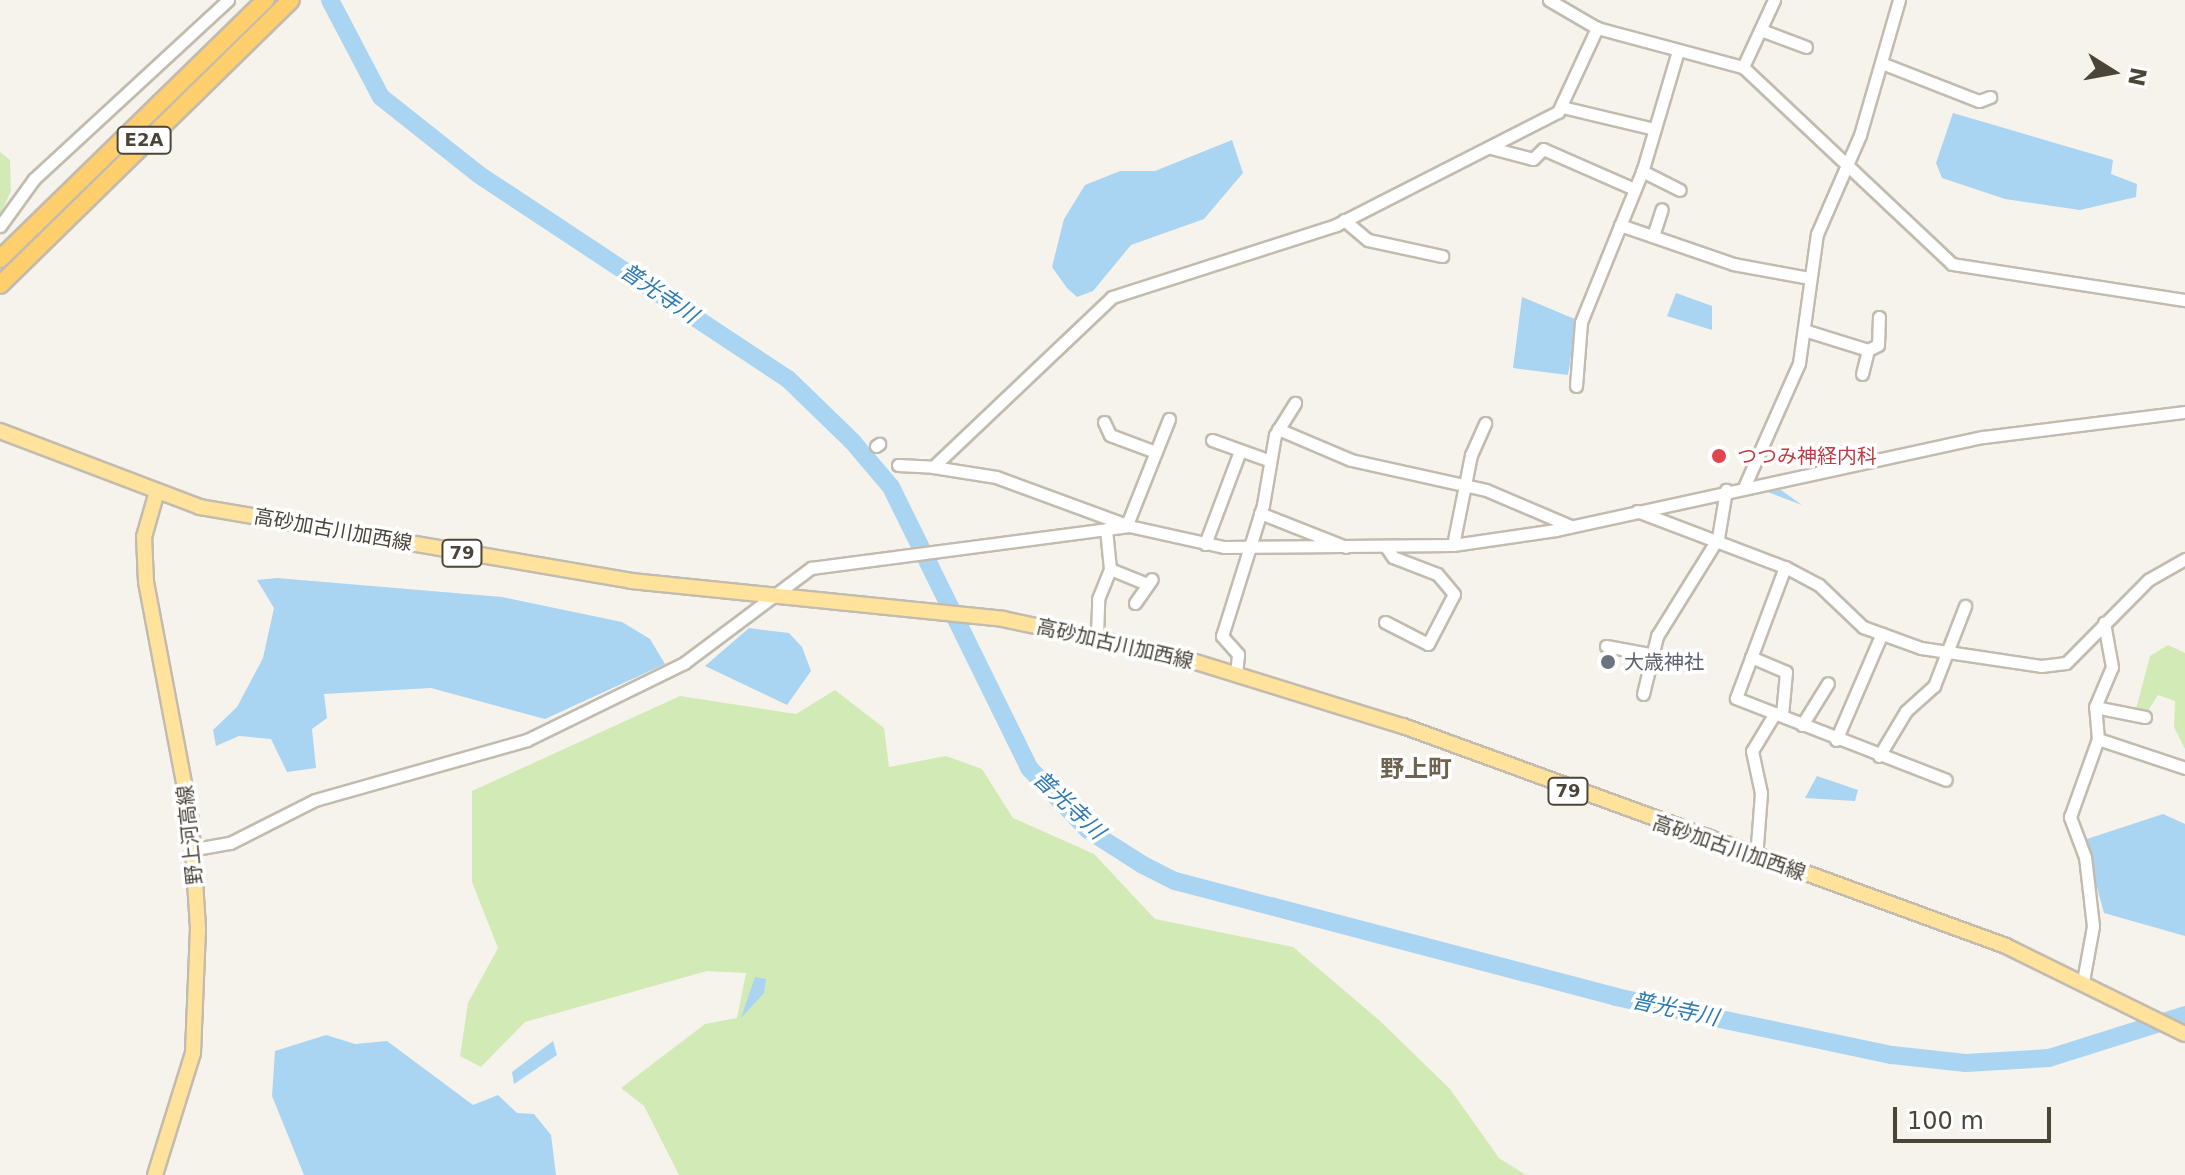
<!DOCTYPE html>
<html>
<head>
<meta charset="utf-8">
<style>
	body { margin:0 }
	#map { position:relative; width:2185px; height:1175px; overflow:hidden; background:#f6f3ec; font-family:"DejaVu Sans","Noto Sans JP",sans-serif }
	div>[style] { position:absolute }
	.green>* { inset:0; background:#d2eab5 }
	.water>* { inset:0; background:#a9d4f2 }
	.river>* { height:18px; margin:-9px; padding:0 9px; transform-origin:9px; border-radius:9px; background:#a9d4f2 }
	.roads { filter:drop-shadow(2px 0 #c2bbae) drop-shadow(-2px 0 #c2bbae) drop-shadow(0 2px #c2bbae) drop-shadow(0 -2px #c2bbae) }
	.minor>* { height:11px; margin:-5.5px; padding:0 5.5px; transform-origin:5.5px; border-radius:5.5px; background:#fff }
	.major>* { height:14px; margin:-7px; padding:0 7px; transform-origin:7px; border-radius:7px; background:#ffe39c }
	.highway>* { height:16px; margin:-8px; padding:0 8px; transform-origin:8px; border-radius:8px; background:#ffcf6e }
	.dots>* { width:22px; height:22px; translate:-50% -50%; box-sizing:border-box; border:4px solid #fff; border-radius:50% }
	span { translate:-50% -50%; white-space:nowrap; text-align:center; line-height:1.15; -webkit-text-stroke:7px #fff; paint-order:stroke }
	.shield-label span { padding:2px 6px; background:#fff; border:2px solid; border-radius:6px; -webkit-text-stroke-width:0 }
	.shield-label { font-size:18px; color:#4b4439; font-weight:700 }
	.health-label { font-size:20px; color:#be3a42 }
	.left { translate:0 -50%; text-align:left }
	.street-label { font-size:20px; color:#4b4439 }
	.worship-label { font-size:20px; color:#5b616d }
	.water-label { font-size:22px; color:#2e7ab2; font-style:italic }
	.quarter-label { font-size:24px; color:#6e6250; font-weight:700 }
	.north { position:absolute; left:2073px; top:32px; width:80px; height:80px; -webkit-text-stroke:6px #fff; paint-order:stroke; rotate:101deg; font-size:22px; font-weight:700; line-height:32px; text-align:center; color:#4b4439 }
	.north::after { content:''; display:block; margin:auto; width:28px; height:36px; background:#4b4439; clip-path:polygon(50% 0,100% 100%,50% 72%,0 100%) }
	.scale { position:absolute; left:1893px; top:1107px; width:158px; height:36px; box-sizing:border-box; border:4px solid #4b4439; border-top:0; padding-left:10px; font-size:24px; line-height:28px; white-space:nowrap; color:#4b4439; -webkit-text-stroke:6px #fff; paint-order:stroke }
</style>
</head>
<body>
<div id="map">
	<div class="green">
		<div style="clip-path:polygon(0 152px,10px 160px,11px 191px,0 215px)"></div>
		<div style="clip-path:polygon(2168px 645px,2185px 653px,2185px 749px,2174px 727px,2175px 701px,2158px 695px,2148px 711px,2136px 709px,2150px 656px)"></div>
		<div style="clip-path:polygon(835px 690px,884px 728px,889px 767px,946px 756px,982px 769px,1013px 818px,1094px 854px,1155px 919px,1293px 947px,1379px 1020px,1450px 1089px,1499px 1158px,1526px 1175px,679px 1175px,644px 1106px,621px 1088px,705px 1024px,737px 1018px,746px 973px,707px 971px,525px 1022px,481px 1067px,460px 1056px,468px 1003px,498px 948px,472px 882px,472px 791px,680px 696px,796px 714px)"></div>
	</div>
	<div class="water">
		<div style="clip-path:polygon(1953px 113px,2113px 160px,2111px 174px,2137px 184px,2136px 197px,2080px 210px,2005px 199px,1942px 178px,1936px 163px)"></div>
		<div style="clip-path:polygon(1232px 140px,1243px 173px,1204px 219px,1131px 245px,1093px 291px,1077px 297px,1067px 288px,1052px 267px,1064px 219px,1085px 185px,1120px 171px,1155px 171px)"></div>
		<div style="clip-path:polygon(1676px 293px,1712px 306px,1712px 330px,1667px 316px)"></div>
		<div style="clip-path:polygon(1522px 297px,1577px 320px,1568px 375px,1513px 368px)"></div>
		<div style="clip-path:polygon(1770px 487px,1781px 490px,1802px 505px,1765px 491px)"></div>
		<div style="clip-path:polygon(277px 578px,502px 597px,622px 622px,650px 639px,665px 664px,545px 719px,431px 688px,324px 694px,327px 718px,312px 729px,316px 768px,287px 772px,271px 739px,239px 736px,216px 746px,213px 730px,237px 707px,263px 658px,274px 608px,257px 580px)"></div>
		<div style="clip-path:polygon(749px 628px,789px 633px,802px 647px,811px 671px,787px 705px,705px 666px)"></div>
		<div style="clip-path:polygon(1817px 776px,1858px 790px,1855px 801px,1805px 798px)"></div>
		<div style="clip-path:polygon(2163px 814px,2185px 824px,2185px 936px,2104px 913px,2084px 840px)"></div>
		<div style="clip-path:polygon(755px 977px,766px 979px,764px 993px,741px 1018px)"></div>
		<div style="clip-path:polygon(326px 1035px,355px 1044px,387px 1041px,473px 1105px,498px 1095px,517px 1113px,534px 1114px,551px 1135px,556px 1175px,304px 1175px,272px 1096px,275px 1051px)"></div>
		<div style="clip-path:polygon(553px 1041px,557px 1055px,514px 1084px,512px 1072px)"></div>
	</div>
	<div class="river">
		<div style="left:330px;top:0;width:110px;rotate:62.3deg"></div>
		<div style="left:381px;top:97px;width:124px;rotate:38.4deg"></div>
		<div style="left:478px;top:174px;width:372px;rotate:33.5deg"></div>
		<div style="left:788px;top:379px;width:89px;rotate:44.1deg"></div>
		<div style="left:852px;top:441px;width:60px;rotate:49.7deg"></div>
		<div style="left:891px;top:487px;width:314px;rotate:63.8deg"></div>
		<div style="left:1030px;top:769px;width:84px;rotate:46.4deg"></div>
		<div style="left:1088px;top:830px;width:65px;rotate:32.5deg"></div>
		<div style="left:1143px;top:865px;width:36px;rotate:27deg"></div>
		<div style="left:1175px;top:881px;width:456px;rotate:14.7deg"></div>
		<div style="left:1616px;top:997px;width:282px;rotate:11.9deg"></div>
		<div style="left:1892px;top:1055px;width:74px;rotate:6.2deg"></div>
		<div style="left:1966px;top:1063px;width:83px;rotate:-3.4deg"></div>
		<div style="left:2049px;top:1058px;width:143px;rotate:-17.5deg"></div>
	</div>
	<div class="roads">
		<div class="minor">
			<div style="left:1549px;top:0;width:56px;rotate:30.3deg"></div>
			<div style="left:1597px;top:28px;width:151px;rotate:15deg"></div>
			<div style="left:1743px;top:67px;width:287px;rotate:43.3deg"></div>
			<div style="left:1952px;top:264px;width:236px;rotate:8.8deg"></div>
			<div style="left:1761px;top:30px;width:48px;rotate:20.7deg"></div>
			<div style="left:1884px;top:64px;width:102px;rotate:21.3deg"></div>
			<div style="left:1979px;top:101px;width:12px;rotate:-20deg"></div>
			<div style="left:1743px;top:67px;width:74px;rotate:-65.2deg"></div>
			<div style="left:1562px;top:107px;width:95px;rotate:13.4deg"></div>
			<div style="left:1491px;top:148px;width:43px;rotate:14.7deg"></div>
			<div style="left:1533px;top:159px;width:14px;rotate:-45deg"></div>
			<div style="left:1543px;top:149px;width:99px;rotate:23.7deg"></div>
			<div style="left:1642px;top:171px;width:42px;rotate:26.6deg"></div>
			<div style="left:1344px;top:220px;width:31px;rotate:40deg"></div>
			<div style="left:1368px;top:240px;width:76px;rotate:12.2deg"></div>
			<div style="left:1620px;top:225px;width:120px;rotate:19deg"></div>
			<div style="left:1733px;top:264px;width:77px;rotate:10.4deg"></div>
			<div style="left:0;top:226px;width:58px;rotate:-54.1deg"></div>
			<div style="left:34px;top:179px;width:264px;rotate:-42.7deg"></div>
			<div style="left:1653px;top:236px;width:28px;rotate:-72deg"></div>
			<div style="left:1807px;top:331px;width:64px;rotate:17.3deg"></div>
			<div style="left:1862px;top:374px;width:25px;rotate:-76deg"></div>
			<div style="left:1868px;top:350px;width:11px;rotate:-27deg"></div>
			<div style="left:1878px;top:345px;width:28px;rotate:-88deg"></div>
			<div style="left:1576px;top:386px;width:64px;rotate:-85.5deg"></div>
			<div style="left:1581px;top:322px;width:165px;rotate:-67.9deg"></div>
			<div style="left:1643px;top:169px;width:123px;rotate:-73.5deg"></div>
			<div style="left:1104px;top:422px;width:14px;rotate:65deg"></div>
			<div style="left:1110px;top:435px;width:46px;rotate:20.4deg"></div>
			<div style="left:1278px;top:429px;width:79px;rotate:23deg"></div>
			<div style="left:1351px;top:460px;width:138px;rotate:12.5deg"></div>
			<div style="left:1486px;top:490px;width:92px;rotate:23deg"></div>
			<div style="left:1212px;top:440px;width:59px;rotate:19.7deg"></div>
			<div style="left:876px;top:446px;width:4px;rotate:-34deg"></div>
			<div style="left:898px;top:465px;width:35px;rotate:3deg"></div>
			<div style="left:933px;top:467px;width:247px;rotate:-43.5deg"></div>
			<div style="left:1112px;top:297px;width:235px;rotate:-17.8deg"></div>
			<div style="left:1336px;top:225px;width:249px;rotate:-27deg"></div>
			<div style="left:1558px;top:112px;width:93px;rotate:-65.1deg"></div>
			<div style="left:933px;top:467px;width:64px;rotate:9deg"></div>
			<div style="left:996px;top:477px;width:142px;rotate:20.2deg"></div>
			<div style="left:1745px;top:485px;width:133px;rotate:-66.1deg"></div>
			<div style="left:1799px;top:363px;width:130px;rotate:-82.1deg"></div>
			<div style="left:1817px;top:234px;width:108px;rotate:-66.5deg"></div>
			<div style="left:1860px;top:135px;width:141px;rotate:-73.9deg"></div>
			<div style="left:1637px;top:511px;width:160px;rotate:20.8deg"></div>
			<div style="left:1787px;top:568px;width:36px;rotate:28deg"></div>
			<div style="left:1819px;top:585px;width:61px;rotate:43.7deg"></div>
			<div style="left:1863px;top:627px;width:62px;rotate:19.9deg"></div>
			<div style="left:1921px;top:648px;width:121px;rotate:8.5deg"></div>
			<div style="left:2041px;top:666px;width:25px;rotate:-7deg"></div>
			<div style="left:2066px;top:663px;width:117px;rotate:-45.3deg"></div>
			<div style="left:2148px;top:580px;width:43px;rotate:-29.6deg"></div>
			<div style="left:1260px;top:513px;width:92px;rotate:21.6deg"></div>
			<div style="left:1128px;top:522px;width:111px;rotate:-68.3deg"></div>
			<div style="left:1205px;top:544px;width:99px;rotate:-69.4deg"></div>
			<div style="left:1453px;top:545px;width:92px;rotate:-78.7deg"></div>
			<div style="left:1471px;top:455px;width:35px;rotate:-66deg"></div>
			<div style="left:1785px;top:567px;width:140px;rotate:110.5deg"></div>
			<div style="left:1736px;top:698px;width:225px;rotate:21.3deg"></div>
			<div style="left:1110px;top:569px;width:37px;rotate:22deg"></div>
			<div style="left:1135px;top:603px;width:29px;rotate:-55deg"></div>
			<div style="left:1385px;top:622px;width:48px;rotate:27.1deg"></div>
			<div style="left:1428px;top:644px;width:56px;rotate:-62.5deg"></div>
			<div style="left:1454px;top:594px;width:26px;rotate:-130deg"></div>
			<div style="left:1437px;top:574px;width:47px;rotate:-158.9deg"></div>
			<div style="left:1393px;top:557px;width:12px;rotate:-125deg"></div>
			<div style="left:1097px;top:636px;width:37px;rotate:-88deg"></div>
			<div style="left:1098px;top:599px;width:32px;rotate:-68deg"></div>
			<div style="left:1110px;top:569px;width:40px;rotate:-95.7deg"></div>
			<div style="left:1606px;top:646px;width:44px;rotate:10.5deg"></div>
			<div style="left:1751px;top:657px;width:38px;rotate:23deg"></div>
			<div style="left:1786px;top:672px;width:43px;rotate:95.3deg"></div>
			<div style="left:1236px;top:674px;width:20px;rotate:-84deg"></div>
			<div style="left:1238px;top:654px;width:24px;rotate:-132deg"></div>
			<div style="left:1222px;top:636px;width:137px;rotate:-72.6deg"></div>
			<div style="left:1263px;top:505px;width:71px;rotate:-80.3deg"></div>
			<div style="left:1275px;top:435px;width:38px;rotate:-58deg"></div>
			<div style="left:1643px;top:694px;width:60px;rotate:-76.4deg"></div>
			<div style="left:1657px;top:636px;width:115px;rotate:-58.1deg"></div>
			<div style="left:1718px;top:538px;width:49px;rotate:-80.5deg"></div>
			<div style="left:2095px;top:707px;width:51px;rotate:11.3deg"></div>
			<div style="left:1802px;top:725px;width:49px;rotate:-58.2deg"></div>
			<div style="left:2098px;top:739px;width:92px;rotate:18.4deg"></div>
			<div style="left:1836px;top:740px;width:116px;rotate:-66.7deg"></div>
			<div style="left:1879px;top:756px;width:52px;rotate:-59deg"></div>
			<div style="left:1906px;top:711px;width:38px;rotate:-42deg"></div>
			<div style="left:1934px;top:686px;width:86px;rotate:-68.8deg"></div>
			<div style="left:195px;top:849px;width:36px;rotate:-10deg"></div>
			<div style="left:230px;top:843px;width:95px;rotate:-26.8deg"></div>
			<div style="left:315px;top:800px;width:220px;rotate:-15.8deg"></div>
			<div style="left:527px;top:740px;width:175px;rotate:-26.1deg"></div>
			<div style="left:684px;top:663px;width:159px;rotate:-36.8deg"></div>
			<div style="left:811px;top:568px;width:321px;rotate:-7.5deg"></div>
			<div style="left:1129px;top:526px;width:97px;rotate:12.5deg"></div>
			<div style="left:1224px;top:547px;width:229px;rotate:-0.5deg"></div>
			<div style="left:1453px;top:545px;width:104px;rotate:-8.3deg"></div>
			<div style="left:1556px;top:530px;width:437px;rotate:-12.3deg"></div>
			<div style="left:1983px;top:437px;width:204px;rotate:-7.1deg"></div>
			<div style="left:1756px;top:858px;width:65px;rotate:-85.6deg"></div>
			<div style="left:1761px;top:793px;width:43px;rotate:-102.1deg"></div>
			<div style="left:1752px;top:751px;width:44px;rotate:-58.8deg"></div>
			<div style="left:2083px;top:981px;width:56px;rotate:-79.7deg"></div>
			<div style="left:2093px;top:926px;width:69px;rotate:-96.6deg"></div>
			<div style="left:2085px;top:857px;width:43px;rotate:-110.6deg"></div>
			<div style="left:2070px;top:817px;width:83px;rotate:-70.3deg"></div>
			<div style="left:2098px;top:739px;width:32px;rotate:-95deg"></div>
			<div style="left:2095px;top:707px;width:43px;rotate:-67deg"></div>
			<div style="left:2112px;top:667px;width:45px;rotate:-100.3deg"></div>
		</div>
		<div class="major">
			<div style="left:0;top:431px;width:214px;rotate:20.8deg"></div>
			<div style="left:200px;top:507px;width:437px;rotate:9.7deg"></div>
			<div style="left:631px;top:581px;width:374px;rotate:5.8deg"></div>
			<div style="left:1003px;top:619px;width:174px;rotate:12deg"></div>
			<div style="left:1173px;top:655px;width:241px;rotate:17.2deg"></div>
			<div style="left:1403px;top:726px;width:642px;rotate:20.04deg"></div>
			<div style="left:2006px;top:946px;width:199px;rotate:26.2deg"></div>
			<div style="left:155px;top:1175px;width:128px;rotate:-72.7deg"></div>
			<div style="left:193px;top:1053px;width:125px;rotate:-87.7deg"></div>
			<div style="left:198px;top:928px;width:108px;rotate:-93.7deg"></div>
			<div style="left:191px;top:820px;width:242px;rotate:-100.7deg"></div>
			<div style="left:146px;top:582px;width:45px;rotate:-92.5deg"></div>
			<div style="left:144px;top:537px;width:44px;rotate:-74.1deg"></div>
		</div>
		<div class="highway">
			<div style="left:0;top:259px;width:371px;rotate:-44.3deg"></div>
			<div style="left:0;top:285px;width:407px;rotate:-44.4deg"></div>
		</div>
	</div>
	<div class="dots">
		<div style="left:1719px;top:456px;background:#e0444e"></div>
		<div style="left:1608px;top:662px;background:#6b7280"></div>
	</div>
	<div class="shield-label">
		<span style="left:144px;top:140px">E2A</span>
		<span style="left:462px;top:553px">79</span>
		<span style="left:1568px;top:791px">79</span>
	</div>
	<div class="health-label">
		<span class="left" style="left:1737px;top:456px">つつみ神経内科</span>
	</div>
	<div class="street-label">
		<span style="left:333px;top:530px;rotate:10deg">高砂加古川加西線</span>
		<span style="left:1115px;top:644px;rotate:13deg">高砂加古川加西線</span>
		<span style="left:190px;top:835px;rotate:-96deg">野上河高線</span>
		<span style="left:1729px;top:848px;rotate:19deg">高砂加古川加西線</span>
	</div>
	<div class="worship-label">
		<span class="left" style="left:1624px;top:662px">大歳神社</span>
	</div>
	<div class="water-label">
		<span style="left:659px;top:293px;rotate:34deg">普光寺川</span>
		<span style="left:1069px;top:805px;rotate:43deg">普光寺川</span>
		<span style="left:1675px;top:1009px;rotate:12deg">普光寺川</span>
	</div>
	<div class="quarter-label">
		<span style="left:1416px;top:770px">野上町</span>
	</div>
	<div class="north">N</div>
	<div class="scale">100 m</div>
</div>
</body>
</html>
